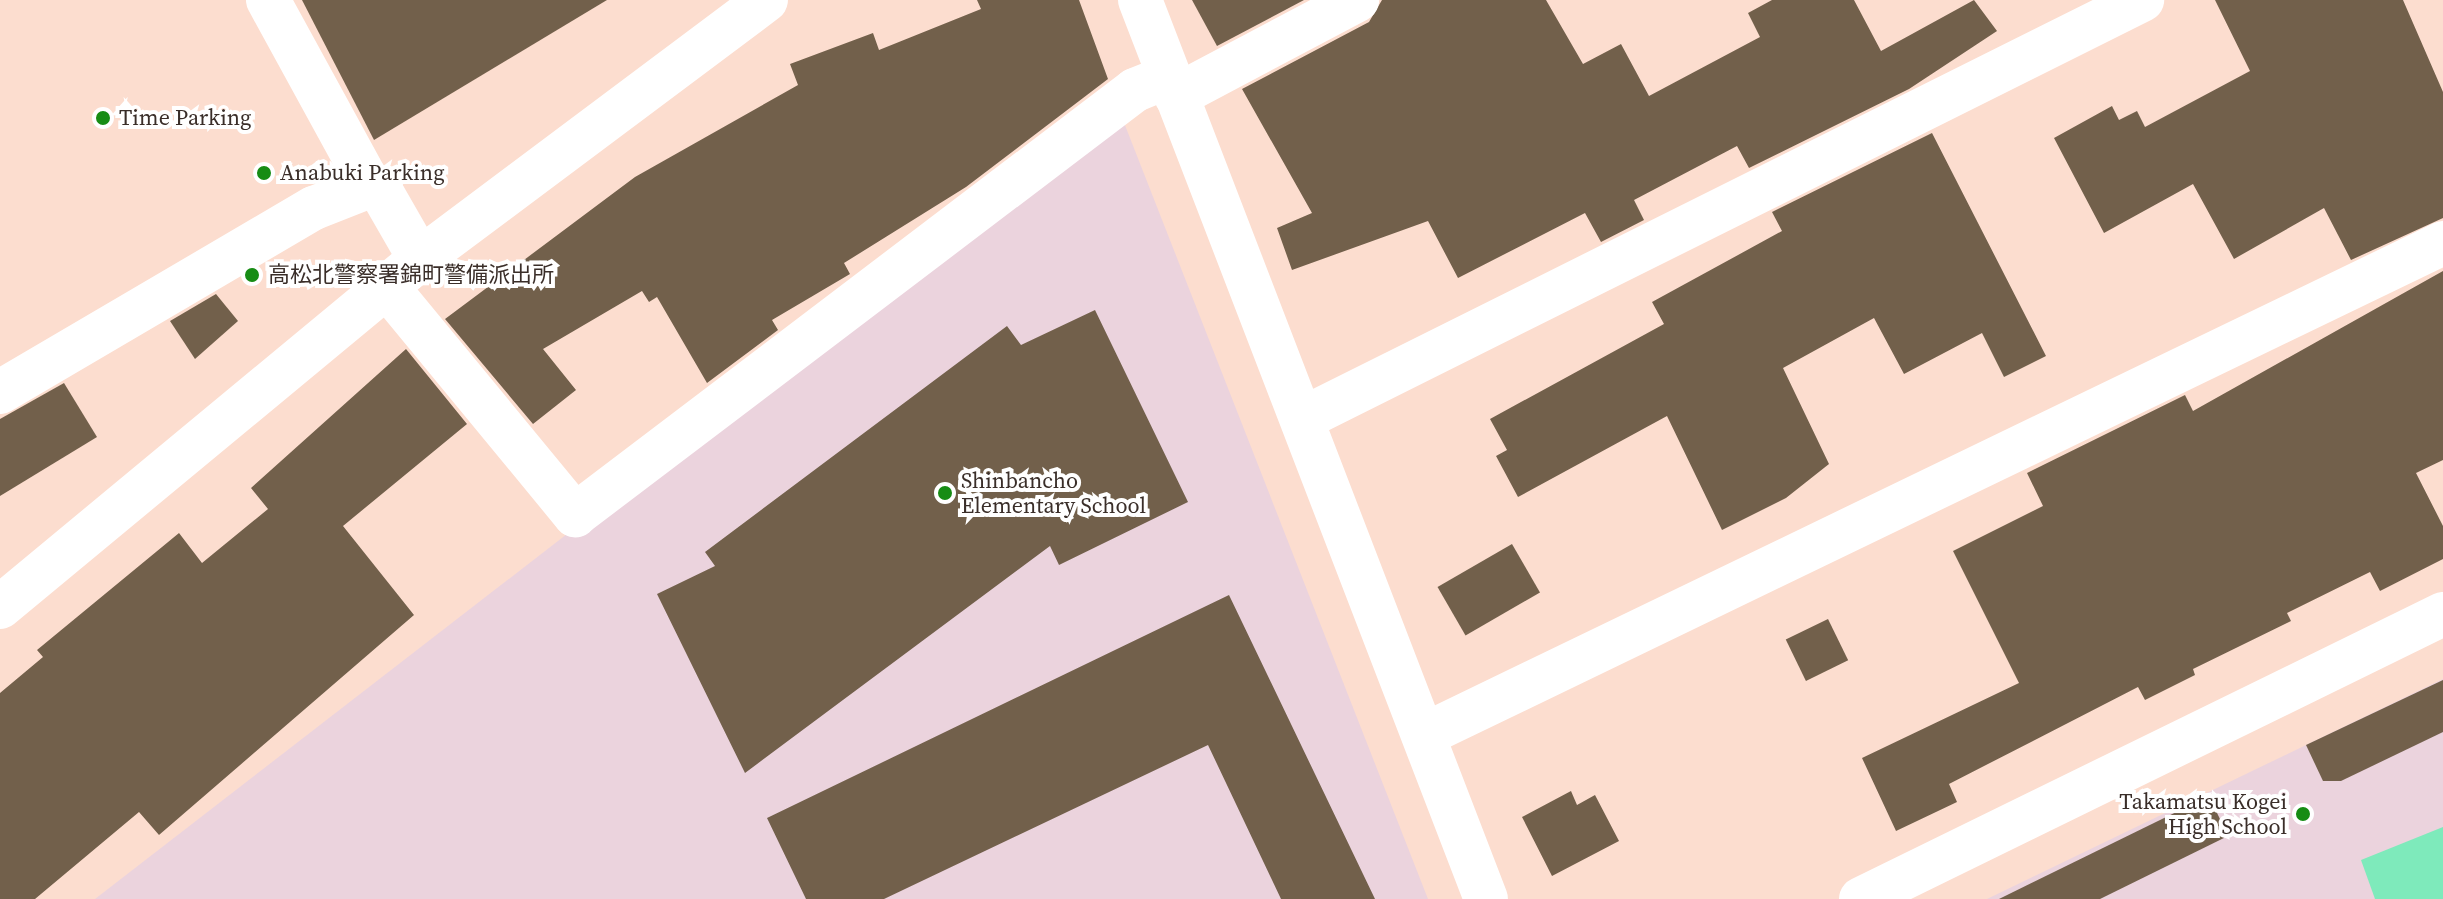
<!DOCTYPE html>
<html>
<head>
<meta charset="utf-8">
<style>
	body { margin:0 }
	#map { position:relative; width:2443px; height:899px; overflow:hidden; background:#fcddcf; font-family:"Source Serif 4","Noto Sans JP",serif }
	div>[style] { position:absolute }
	.education>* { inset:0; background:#ebd3dd }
	.green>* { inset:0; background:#7eeabb }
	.building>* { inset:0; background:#72604b; transform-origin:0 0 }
	.minor>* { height:44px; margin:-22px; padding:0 22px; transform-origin:22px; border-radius:22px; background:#fff }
	.tertiary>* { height:44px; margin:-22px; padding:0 22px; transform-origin:22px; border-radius:22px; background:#fff }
	.dots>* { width:22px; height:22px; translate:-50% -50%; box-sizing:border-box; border:4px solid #fff; border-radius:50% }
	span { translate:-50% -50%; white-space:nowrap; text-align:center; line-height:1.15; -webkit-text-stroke:8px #fff; paint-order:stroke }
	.poi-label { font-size:22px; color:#3a2e29 }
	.left { translate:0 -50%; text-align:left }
	.right { translate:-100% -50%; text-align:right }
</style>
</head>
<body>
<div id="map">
	<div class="education">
		<div style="clip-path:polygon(1121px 115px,1428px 899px,95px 899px,567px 534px)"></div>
		<div style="clip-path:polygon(2443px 679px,2443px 899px,1987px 899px,2306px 745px)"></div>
	</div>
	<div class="green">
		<div style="clip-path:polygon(2443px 827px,2443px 899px,2375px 899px,2361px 860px)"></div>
	</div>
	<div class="building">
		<div style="clip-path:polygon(302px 0,607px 0,374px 140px)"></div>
		<div style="clip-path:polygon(977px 0,1079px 0,1108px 79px,966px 187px,844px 263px,850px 274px,772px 320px,778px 330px,707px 383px,657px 297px,649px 302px,642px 291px,543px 349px,576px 390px,533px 424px,445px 319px,635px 177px,798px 85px,790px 64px,873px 33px,879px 50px,981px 9px)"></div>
		<div style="clip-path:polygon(1192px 0,1304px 0,1217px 46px)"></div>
		<div style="clip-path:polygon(1382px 0,1546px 0,1583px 64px,1621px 44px,1649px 96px,1760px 37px,1748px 13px,1772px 0,1854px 0,1881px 51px,1974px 0,1997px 31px,1909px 89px,1749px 168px,1737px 146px,1634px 200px,1644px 220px,1601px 242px,1585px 213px,1458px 278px,1428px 221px,1292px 270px,1277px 228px,1312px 213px,1242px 89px,1369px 22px)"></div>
		<div style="clip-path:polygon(2215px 0,2403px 0,2443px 92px,2443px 218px,2351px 260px,2324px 208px,2234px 259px,2193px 184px,2104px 233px,2054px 138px,2112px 106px,2119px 120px,2137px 111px,2145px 127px,2250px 71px)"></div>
		<div style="clip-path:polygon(1932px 133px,2046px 356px,2004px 377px,1982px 333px,1904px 374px,1874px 318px,1783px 368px,1829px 464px,1786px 498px,1722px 530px,1667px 416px,1518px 497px,1496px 456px,1507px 450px,1490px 419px,1664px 324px,1652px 302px,1782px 231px,1772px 212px)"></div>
		<div style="clip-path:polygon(2443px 271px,2443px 460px,2416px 473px,2443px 526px,2443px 559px,2380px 591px,2370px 572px,2287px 613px,2291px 621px,2193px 669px,2195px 675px,2145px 700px,2138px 687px,1949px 784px,1957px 802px,1896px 831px,1862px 758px,2019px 683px,1953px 551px,2043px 506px,2027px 473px,2185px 395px,2193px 411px)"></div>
		<div style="clip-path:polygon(216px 294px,238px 321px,195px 359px,170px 321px)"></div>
		<div style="clip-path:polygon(1095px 310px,1188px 502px,1059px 565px,1050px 546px,745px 773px,657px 594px,715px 566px,705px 552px,1007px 326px,1021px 345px)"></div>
		<div style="clip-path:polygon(406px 349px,467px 424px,343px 526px,414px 615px,159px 835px,139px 812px,35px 899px,0 899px,0 693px,43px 657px,37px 650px,179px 533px,202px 563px,268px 509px,251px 488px)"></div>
		<div style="clip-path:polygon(64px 383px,97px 437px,0 496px,0 419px)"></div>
		<div style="left:1512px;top:544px;width:56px;height:86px;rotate:60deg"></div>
		<div style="clip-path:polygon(1229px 595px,1375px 899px,1281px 899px,1208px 745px,884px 899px,806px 899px,767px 818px)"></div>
		<div style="left:1828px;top:619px;width:46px;height:47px;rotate:64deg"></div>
		<div style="clip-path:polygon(2443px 680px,2443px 732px,2341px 781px,2323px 781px,2306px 745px)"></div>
		<div style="clip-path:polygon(1571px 791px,1577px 805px,1595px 795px,1619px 841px,1552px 876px,1522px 817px)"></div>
		<div style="clip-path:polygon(2209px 796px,2228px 836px,2100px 899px,1999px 899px)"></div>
	</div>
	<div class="minor">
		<div style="left:268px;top:0;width:212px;rotate:61.3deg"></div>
		<div style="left:1176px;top:96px;width:205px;rotate:-27.9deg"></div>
		<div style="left:387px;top:287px;width:296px;rotate:50.5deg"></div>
		<div style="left:575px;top:515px;width:703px;rotate:-37.2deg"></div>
		<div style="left:1135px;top:90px;width:37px;rotate:-22deg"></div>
		<div style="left:0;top:392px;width:364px;rotate:-30.4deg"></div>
		<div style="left:314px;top:208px;width:60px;rotate:-21.4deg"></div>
		<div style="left:370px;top:186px;width:14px;rotate:30deg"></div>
		<div style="left:382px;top:193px;width:76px;rotate:60.1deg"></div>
		<div style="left:1302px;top:419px;width:939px;rotate:-26.51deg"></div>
		<div style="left:1424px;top:735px;width:1132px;rotate:-25.77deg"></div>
	</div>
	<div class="tertiary">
		<div style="left:1140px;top:0;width:963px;rotate:68.95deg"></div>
		<div style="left:0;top:607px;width:545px;rotate:-39.64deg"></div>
		<div style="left:420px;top:259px;width:432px;rotate:-36.8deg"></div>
		<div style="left:1861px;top:899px;width:648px;rotate:-26.09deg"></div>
	</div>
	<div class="dots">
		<div style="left:103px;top:118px;background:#178c14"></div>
		<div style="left:264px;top:173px;background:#178c14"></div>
		<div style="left:252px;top:275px;background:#178c14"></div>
		<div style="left:945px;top:493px;background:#178c14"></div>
		<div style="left:2303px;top:814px;background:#178c14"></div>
	</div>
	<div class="poi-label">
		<span class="left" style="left:119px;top:118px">Time Parking</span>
		<span class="left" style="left:280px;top:173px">Anabuki Parking</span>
		<span class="left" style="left:268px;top:275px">高松北警察署錦町警備派出所</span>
		<span class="left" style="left:961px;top:493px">Shinbancho<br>Elementary School</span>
		<span class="right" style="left:2287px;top:814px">Takamatsu Kogei<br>High School</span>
	</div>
</div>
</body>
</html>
